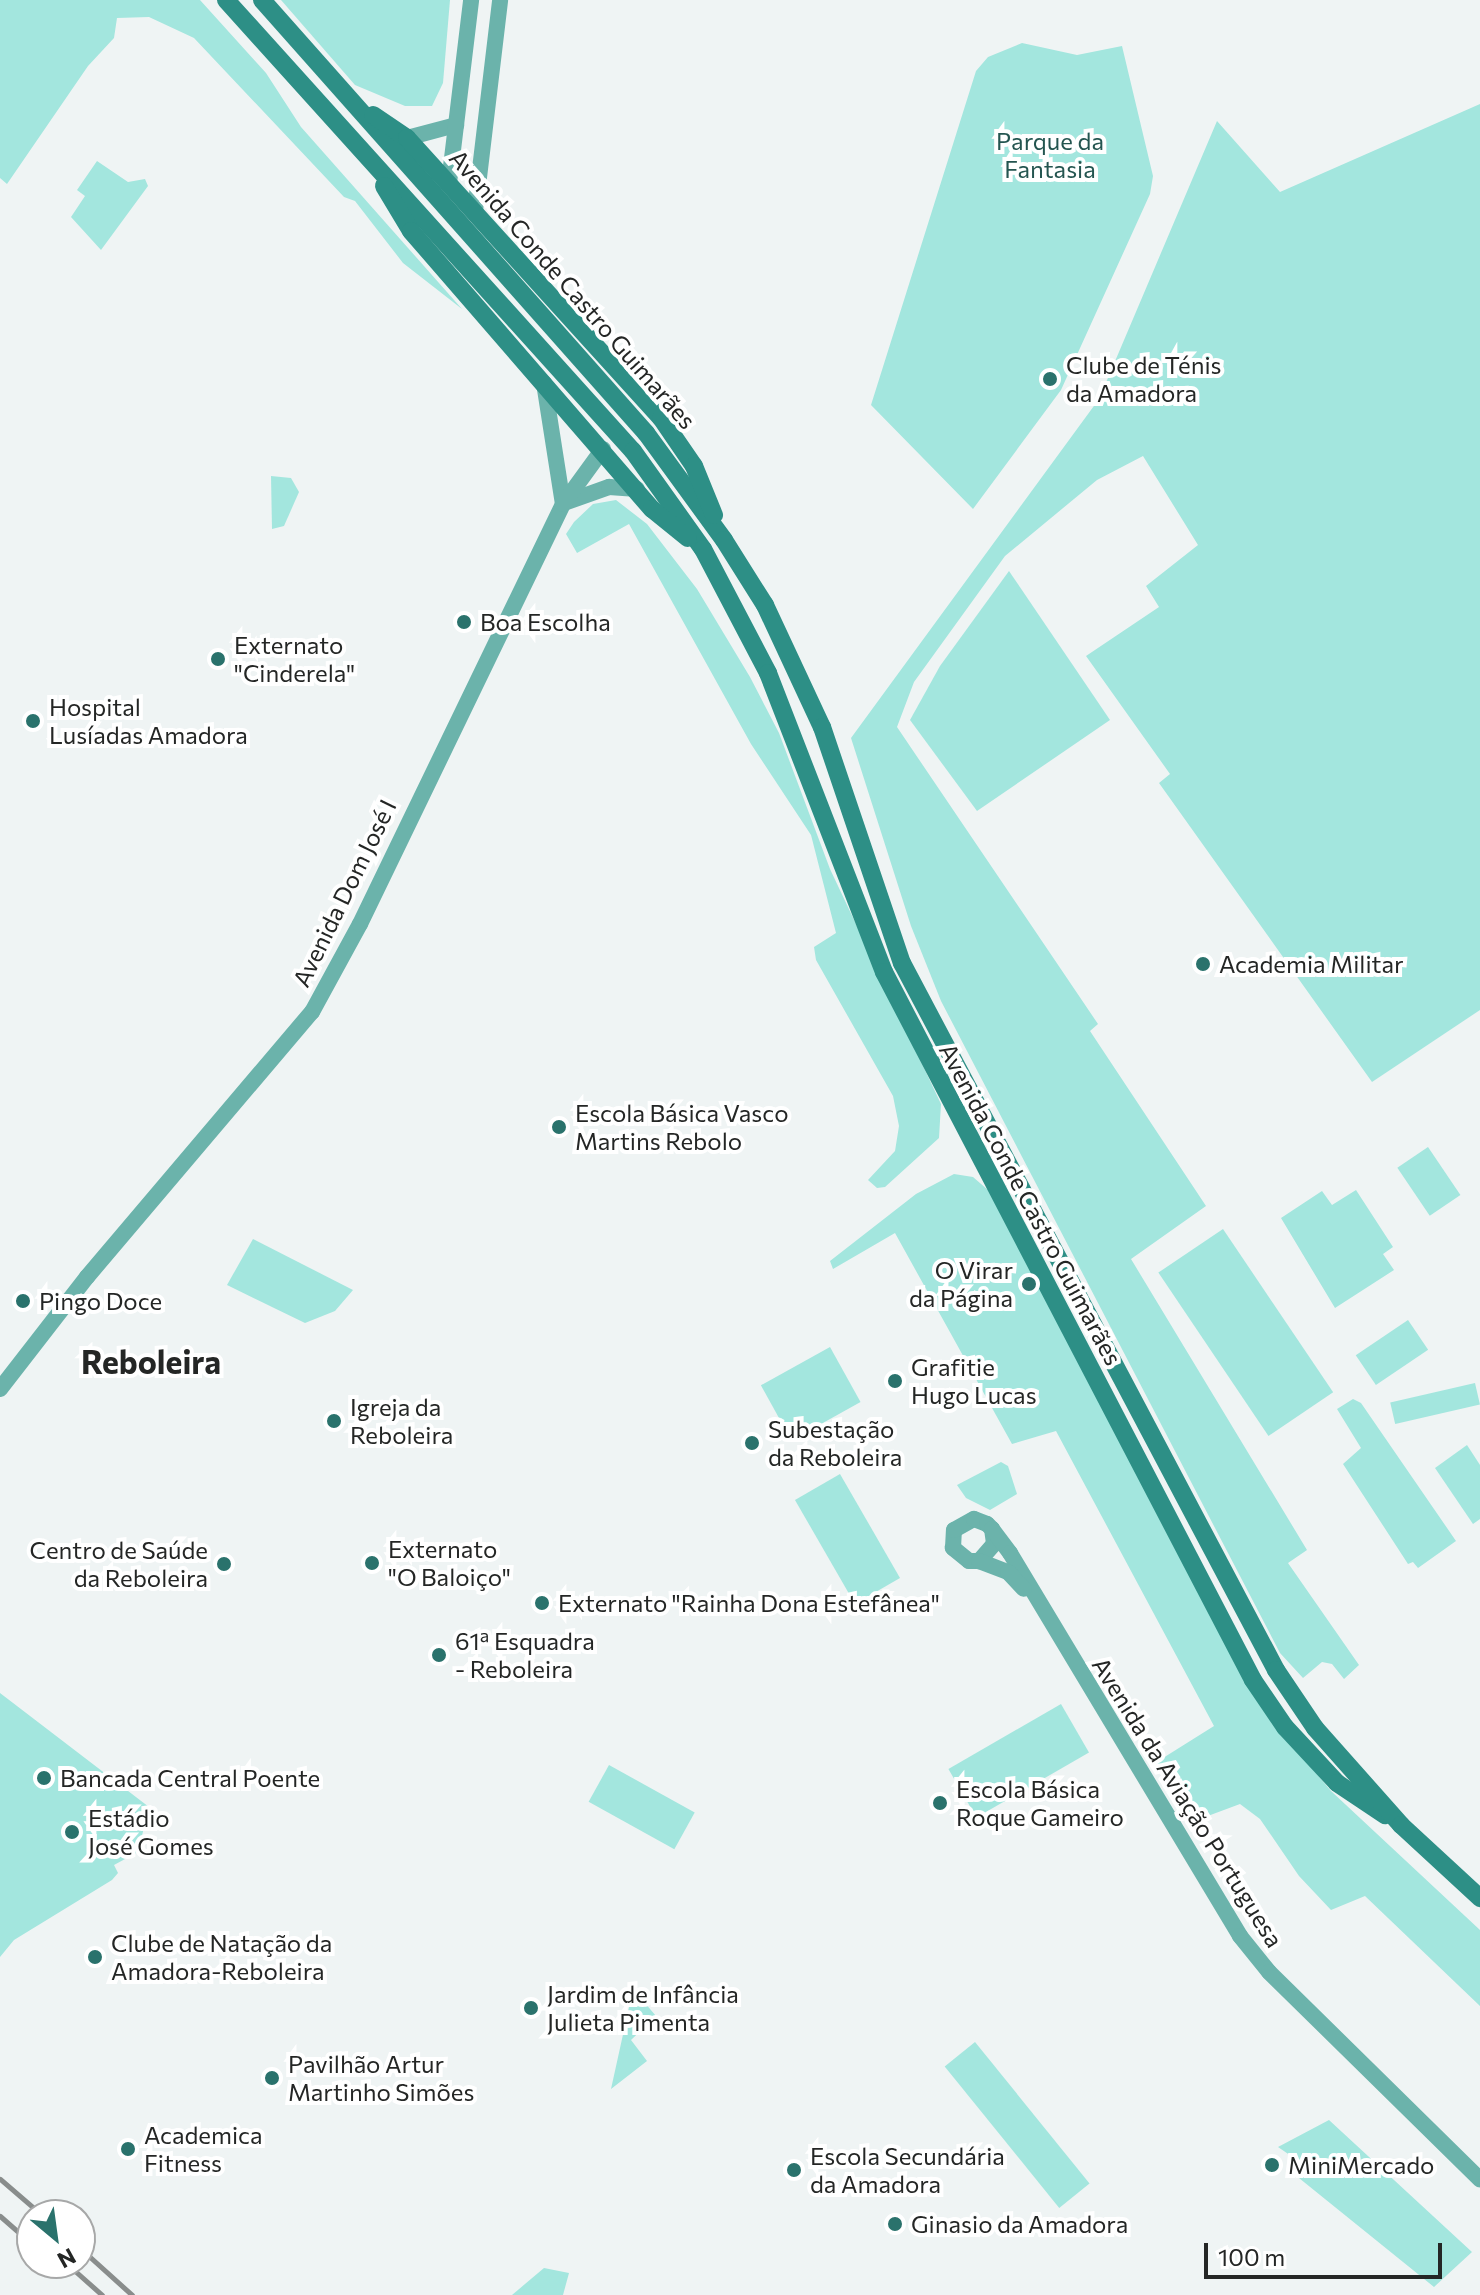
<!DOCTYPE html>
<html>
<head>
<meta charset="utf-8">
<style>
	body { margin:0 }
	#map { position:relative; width:1480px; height:2295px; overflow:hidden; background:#eff4f4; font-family:Commissioner,sans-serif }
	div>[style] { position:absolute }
	.green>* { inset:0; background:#a3e6de; transform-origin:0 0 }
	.tertiary>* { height:16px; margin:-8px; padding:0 8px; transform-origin:8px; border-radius:8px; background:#6bb3ab }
	.secondary>* { height:18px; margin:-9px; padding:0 9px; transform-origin:9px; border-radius:9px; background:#2d8f86 }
	.rail>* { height:5px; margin:-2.5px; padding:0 2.5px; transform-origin:2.5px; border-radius:2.5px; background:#898d8c }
	.dots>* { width:22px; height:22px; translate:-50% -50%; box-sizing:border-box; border:4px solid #fff; border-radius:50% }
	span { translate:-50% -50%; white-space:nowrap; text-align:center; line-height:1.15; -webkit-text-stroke:8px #fff; paint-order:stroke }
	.park-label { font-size:24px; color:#245550 }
	.street-label { font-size:24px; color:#242625 }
	.poi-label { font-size:24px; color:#242625 }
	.left { translate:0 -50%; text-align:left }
	.right { translate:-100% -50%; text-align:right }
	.district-label { font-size:32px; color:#242625; font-weight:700 }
	.north { position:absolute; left:16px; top:2199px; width:80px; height:80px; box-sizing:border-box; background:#fff; border:2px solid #a7a8a8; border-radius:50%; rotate:151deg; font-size:22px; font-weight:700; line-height:32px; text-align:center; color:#242625 }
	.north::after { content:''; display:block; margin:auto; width:28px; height:36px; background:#2a726c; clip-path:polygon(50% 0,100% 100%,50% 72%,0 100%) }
	.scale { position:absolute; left:1204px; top:2243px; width:238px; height:36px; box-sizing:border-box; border:4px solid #242625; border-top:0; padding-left:10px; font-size:24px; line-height:28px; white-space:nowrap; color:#242625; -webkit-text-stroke:6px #fff; paint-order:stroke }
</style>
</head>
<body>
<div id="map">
	<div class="green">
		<div style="clip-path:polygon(0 0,200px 0,266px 73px,301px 127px,462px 309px,403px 263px,355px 201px,344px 197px,194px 38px,149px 17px,117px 18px,114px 38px,88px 66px,7px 184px,0 178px)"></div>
		<div style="clip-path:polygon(281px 0,450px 0,443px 83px,432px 106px,405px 106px,355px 85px)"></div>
		<div style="clip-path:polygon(1022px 43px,1077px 55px,1122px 46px,1153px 176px,1150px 194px,1061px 390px,973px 509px,871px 405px,976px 71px,988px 57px)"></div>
		<div style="clip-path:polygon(1480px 104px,1480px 1010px,1372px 1082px,1159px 783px,1170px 774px,1086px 656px,1159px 607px,1146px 586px,1198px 545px,1143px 456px,1097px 480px,1005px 556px,914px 682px,897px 727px,1098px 1024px,1090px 1031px,1206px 1206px,1131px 1259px,1307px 1550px,1288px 1563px,1359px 1665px,1344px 1679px,1332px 1664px,1322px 1662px,1303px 1678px,1280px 1653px,941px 1001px,911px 926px,851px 738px,1099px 399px,1217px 121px,1280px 192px)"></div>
		<div style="clip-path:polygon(97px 161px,128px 182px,145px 179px,148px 186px,101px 250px,71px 217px,85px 196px,77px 190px)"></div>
		<div style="clip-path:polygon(271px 476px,291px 478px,299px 492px,284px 526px,272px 529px)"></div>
		<div style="clip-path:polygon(616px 500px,647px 524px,697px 589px,750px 677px,779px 733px,830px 869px,941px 1104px,939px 1138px,885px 1187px,877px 1188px,868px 1180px,895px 1151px,899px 1126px,893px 1096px,816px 960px,814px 947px,836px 933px,811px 835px,751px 744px,629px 524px,577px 553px,566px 534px,574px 522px,593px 504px)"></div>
		<div style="clip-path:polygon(1009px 571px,1110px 720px,977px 811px,910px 720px,940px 666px)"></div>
		<div style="left:1428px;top:1147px;width:58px;height:37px;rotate:56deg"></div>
		<div style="clip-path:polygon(954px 1174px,973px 1177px,988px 1190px,1268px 1715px,1331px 1791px,1480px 1930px,1480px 2006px,1365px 1896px,1331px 1910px,1299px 1876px,1260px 1819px,1240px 1804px,1189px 1823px,1155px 1763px,1214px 1726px,1056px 1431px,1012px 1444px,895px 1233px,833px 1269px,830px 1261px,916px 1194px)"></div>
		<div style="clip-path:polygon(1322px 1191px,1332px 1205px,1356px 1190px,1393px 1247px,1383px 1254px,1394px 1270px,1335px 1308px,1281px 1218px)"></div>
		<div style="left:1223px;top:1229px;width:197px;height:78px;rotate:56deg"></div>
		<div style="clip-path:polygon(253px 1239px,353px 1290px,335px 1311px,305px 1323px,227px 1285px)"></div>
		<div style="left:1408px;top:1320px;width:36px;height:63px;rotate:56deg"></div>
		<div style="left:830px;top:1347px;width:63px;height:79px;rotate:61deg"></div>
		<div style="left:1475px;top:1383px;width:22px;height:87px;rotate:77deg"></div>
		<div style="clip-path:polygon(1353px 1399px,1361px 1403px,1456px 1541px,1418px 1568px,1413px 1562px,1408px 1564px,1343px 1464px,1361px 1448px,1337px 1409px)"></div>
		<div style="clip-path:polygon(1467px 1445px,1480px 1465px,1480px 1519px,1473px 1524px,1435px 1468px)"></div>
		<div style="clip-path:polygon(1001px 1462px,1008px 1466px,1017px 1494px,990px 1510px,966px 1498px,957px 1485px)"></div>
		<div style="left:840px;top:1474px;width:120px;height:52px;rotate:60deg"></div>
		<div style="clip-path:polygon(0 1693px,149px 1807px,138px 1852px,114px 1865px,118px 1873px,112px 1880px,14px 1940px,0 1957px)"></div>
		<div style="left:1061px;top:1704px;width:56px;height:130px;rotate:60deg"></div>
		<div style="left:609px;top:1765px;width:98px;height:42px;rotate:29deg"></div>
		<div style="clip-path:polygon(633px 1989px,656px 2016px,631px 2040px,647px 2061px,611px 2089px)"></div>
		<div style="left:975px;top:2042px;width:182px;height:39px;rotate:51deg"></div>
		<div style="clip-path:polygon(1329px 2120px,1472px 2252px,1434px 2287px,1294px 2174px,1297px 2160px,1278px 2147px)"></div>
		<div style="clip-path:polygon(544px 2268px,569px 2273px,563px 2295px,512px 2295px)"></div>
	</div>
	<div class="tertiary">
		<div style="left:407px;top:138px;width:51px;rotate:-14.9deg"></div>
		<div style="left:449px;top:183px;width:184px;rotate:-83.1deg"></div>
		<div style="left:475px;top:211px;width:212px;rotate:-83.2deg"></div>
		<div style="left:544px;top:383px;width:122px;rotate:81.1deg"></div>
		<div style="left:564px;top:503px;width:48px;rotate:-19.6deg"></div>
		<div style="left:609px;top:487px;width:28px;rotate:4deg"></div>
		<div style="left:0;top:1389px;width:142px;rotate:-52.2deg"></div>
		<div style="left:87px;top:1277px;width:348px;rotate:-49.7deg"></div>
		<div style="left:312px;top:1012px;width:100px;rotate:-61.4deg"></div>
		<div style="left:360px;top:924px;width:466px;rotate:-64.2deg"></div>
		<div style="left:563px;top:504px;width:68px;rotate:-54deg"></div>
		<div style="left:992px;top:1529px;width:15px;rotate:82deg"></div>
		<div style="left:994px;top:1544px;width:23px;rotate:131deg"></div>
		<div style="left:979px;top:1561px;width:10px;rotate:180deg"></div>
		<div style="left:969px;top:1561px;width:21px;rotate:-141deg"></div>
		<div style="left:953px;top:1548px;width:18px;rotate:-87deg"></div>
		<div style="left:954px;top:1530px;width:23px;rotate:-29deg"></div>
		<div style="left:974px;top:1519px;width:14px;rotate:21deg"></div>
		<div style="left:987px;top:1524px;width:7px;rotate:45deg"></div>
		<div style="left:992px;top:1529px;width:30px;rotate:53deg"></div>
		<div style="left:1010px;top:1553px;width:447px;rotate:59deg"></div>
		<div style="left:1240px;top:1936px;width:46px;rotate:51.1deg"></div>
		<div style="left:1269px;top:1972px;width:296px;rotate:44.5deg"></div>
		<div style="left:979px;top:1561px;width:31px;rotate:21deg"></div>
		<div style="left:1008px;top:1572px;width:23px;rotate:47deg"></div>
	</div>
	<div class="secondary">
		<div style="left:226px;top:0;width:607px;rotate:47.94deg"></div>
		<div style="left:633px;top:451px;width:120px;rotate:54.5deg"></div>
		<div style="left:703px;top:549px;width:140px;rotate:62.3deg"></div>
		<div style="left:768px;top:673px;width:321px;rotate:68.8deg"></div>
		<div style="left:884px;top:972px;width:798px;rotate:62.47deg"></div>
		<div style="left:1253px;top:1680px;width:57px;rotate:55.8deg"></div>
		<div style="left:1285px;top:1727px;width:76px;rotate:47.1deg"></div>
		<div style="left:1337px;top:1783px;width:58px;rotate:33.7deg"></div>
		<div style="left:262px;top:0;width:579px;rotate:48.43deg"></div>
		<div style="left:646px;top:433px;width:132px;rotate:53.9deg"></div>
		<div style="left:724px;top:540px;width:77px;rotate:57.8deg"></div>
		<div style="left:765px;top:605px;width:135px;rotate:65deg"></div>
		<div style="left:822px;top:727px;width:249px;rotate:71.3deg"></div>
		<div style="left:902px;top:963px;width:800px;rotate:62.12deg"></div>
		<div style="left:1276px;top:1670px;width:70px;rotate:56.1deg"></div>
		<div style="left:1315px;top:1728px;width:130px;rotate:48.4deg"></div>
		<div style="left:1401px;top:1825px;width:108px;rotate:42.7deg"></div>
		<div style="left:373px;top:115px;width:41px;rotate:34.1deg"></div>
		<div style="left:407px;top:138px;width:378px;rotate:47.8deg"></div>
		<div style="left:661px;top:418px;width:58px;rotate:55.5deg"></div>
		<div style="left:694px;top:466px;width:53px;rotate:67.8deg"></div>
		<div style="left:384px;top:186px;width:52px;rotate:59deg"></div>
		<div style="left:411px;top:231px;width:368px;rotate:49.1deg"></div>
		<div style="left:652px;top:509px;width:46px;rotate:38.9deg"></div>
	</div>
	<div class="rail">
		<div style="left:0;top:2179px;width:55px;rotate:40.6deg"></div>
		<div style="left:0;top:2216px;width:43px;rotate:41.2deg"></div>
		<div style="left:80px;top:2248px;width:70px;rotate:42.1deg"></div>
		<div style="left:66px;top:2263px;width:48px;rotate:41.6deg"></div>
	</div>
	<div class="dots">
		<div style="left:1050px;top:379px;background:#2a726c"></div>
		<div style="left:464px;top:622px;background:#2a726c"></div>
		<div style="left:218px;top:659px;background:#2a726c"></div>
		<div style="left:33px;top:721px;background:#2a726c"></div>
		<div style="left:1203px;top:964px;background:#2a726c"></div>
		<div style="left:559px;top:1127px;background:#2a726c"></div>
		<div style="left:1029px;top:1284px;background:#2a726c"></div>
		<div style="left:23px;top:1301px;background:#2a726c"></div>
		<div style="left:895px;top:1381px;background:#2a726c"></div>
		<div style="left:334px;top:1421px;background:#2a726c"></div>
		<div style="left:752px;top:1443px;background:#2a726c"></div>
		<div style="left:372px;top:1563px;background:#2a726c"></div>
		<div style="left:224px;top:1564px;background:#2a726c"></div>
		<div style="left:542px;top:1603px;background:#2a726c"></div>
		<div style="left:439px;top:1655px;background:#2a726c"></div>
		<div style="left:44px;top:1778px;background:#2a726c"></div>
		<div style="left:940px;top:1803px;background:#2a726c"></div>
		<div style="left:72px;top:1832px;background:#2a726c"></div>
		<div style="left:95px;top:1957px;background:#2a726c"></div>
		<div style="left:531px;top:2008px;background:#2a726c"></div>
		<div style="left:272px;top:2078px;background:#2a726c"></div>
		<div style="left:128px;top:2149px;background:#2a726c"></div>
		<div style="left:1272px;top:2165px;background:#2a726c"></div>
		<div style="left:794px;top:2170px;background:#2a726c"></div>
		<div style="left:895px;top:2224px;background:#2a726c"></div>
	</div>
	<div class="park-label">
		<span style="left:1050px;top:155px">Parque da<br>Fantasia</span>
	</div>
	<div class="street-label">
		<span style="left:573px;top:289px;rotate:49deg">Avenida Conde Castro Guimarães</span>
		<span style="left:344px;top:893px;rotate:-64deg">Avenida Dom José I</span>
		<span style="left:1031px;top:1204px;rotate:62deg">Avenida Conde Castro Guimarães</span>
		<span style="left:1188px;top:1802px;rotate:58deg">Avenida da Aviação Portuguesa</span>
	</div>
	<div class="poi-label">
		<span class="left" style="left:1066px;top:379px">Clube de Ténis<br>da Amadora</span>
		<span class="left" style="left:480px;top:622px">Boa Escolha</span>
		<span class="left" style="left:234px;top:659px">Externato<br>"Cinderela"</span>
		<span class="left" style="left:49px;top:721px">Hospital<br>Lusíadas Amadora</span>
		<span class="left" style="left:1219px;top:964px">Academia Militar</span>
		<span class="left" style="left:575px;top:1127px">Escola Básica Vasco<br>Martins Rebolo</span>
		<span class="right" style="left:1013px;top:1284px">O Virar<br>da Página</span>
		<span class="left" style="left:39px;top:1301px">Pingo Doce</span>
		<span class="left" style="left:911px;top:1381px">Grafitie<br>Hugo Lucas</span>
		<span class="left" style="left:350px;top:1421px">Igreja da<br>Reboleira</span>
		<span class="left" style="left:768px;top:1443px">Subestação<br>da Reboleira</span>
		<span class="left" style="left:388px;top:1563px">Externato<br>"O Baloiço"</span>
		<span class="right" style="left:208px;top:1564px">Centro de Saúde<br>da Reboleira</span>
		<span class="left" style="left:558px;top:1603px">Externato "Rainha Dona Estefânea"</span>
		<span class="left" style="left:455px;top:1655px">61ª Esquadra<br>- Reboleira</span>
		<span class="left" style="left:60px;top:1778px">Bancada Central Poente</span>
		<span class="left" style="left:956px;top:1803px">Escola Básica<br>Roque Gameiro</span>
		<span class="left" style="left:88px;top:1832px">Estádio<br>José Gomes</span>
		<span class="left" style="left:111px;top:1957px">Clube de Natação da<br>Amadora-Reboleira</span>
		<span class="left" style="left:547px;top:2008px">Jardim de Infância<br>Julieta Pimenta</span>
		<span class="left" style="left:288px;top:2078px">Pavilhão Artur<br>Martinho Simões</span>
		<span class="left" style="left:144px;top:2149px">Academica<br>Fitness</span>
		<span class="left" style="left:810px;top:2170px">Escola Secundária<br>da Amadora</span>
		<span class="left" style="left:1288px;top:2165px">MiniMercado</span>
		<span class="left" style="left:911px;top:2224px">Ginasio da Amadora</span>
	</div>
	<div class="district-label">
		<span style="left:151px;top:1361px">Reboleira</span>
	</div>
	<div class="north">N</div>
	<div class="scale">100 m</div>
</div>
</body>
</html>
